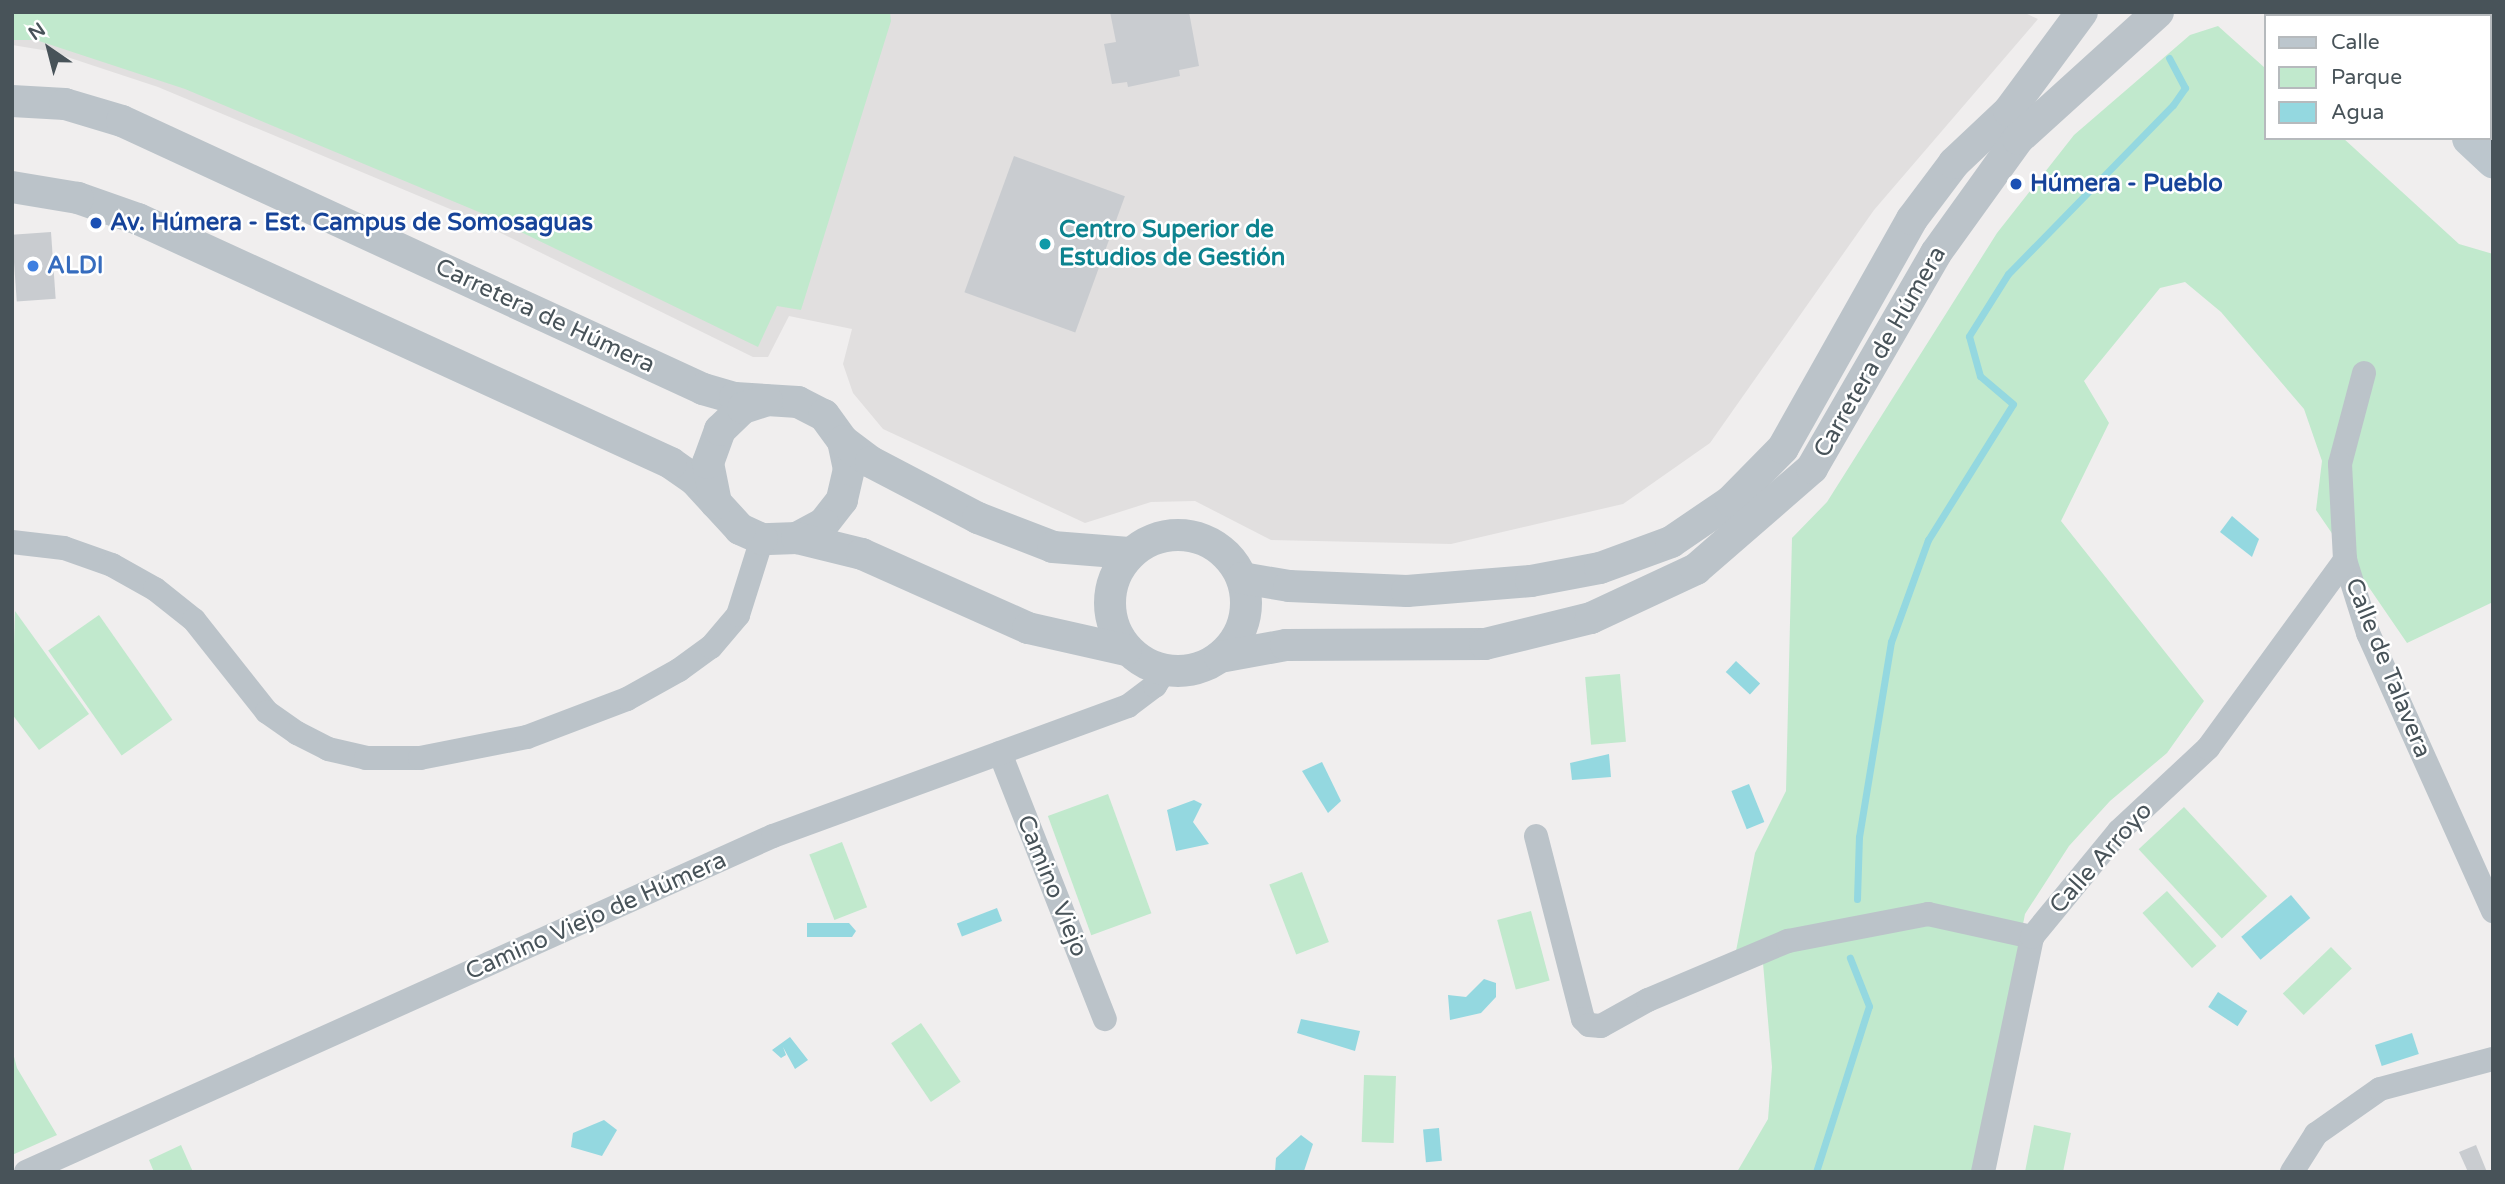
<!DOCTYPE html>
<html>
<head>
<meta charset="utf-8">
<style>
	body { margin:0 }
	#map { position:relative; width:2505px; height:1184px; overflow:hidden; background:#f0eeee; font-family:"Varela Round",sans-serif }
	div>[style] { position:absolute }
	.education>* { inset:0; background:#e1dfdf }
	.green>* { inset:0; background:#c1e9cd; transform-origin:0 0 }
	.water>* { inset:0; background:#94d8e0; transform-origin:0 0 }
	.stream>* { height:7px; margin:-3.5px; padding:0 3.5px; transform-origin:3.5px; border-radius:3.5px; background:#94d8e0 }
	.building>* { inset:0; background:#c9ccd0; transform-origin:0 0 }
	.minor>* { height:24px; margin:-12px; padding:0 12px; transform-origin:12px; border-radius:12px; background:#bbc3c9 }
	.tertiary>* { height:32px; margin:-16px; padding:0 16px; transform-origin:16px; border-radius:16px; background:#bbc3c9 }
	.tertiary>.ring { margin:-16px; padding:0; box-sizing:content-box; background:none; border:32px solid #bbc3c9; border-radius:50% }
	.secondary>* { height:35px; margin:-17.5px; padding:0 17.5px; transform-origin:17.5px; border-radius:17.5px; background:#bcc6cd }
	.dots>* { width:19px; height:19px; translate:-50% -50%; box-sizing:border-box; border:4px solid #fff; border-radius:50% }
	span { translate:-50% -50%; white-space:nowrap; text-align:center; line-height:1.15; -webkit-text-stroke:5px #fff; paint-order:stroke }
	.transit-label { font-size:24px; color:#164399; font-weight:700 }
	.left { translate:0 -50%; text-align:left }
	.culture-label { font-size:24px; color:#0d838f; font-weight:700 }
	.shop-label { font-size:24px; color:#366cbe; font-weight:700 }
	.street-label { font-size:24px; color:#485359 }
	.frame { position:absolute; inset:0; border:14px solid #485359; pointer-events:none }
	.legend { position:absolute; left:2264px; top:14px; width:228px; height:126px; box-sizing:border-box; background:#fff; border:2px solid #b6babd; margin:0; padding:9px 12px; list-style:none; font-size:21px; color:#485359 }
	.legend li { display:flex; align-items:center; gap:14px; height:35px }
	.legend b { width:35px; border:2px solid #b6babd }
	.north { position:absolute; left:14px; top:14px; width:70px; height:70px; -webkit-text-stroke:5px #fff; paint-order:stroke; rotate:325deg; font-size:19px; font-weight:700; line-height:28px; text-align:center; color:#485359 }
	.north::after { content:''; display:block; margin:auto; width:24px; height:32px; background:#485359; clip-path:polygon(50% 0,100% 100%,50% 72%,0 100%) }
</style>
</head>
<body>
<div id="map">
	<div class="education">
		<div style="clip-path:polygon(12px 12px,2023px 12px,2038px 19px,1874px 210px,1710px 443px,1623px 504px,1451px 544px,1271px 540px,1195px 501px,1151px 502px,1085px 523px,883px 429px,853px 393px,843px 364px,852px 329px,789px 316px,768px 357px,753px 357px,462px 214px,158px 87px,49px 51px,12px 45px)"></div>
	</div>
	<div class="green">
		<div style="clip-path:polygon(12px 12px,890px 12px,891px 21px,801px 310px,777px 306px,758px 347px,486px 215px,185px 89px,36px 40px,12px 40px)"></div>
		<div style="clip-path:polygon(2381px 12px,2493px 12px,2493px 116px,2489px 16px)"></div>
		<div style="clip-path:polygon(2218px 26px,2265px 68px,2265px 138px,2343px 138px,2459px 244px,2493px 254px,2493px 602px,2407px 643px,2316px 510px,2322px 461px,2304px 409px,2221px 312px,2185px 282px,2160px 288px,2084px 381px,2109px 423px,2061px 521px,2204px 701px,2167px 753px,2110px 801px,2069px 846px,2025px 914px,1974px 1172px,1737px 1172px,1768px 1119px,1772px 1067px,1763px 963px,1736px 951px,1755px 853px,1786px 791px,1792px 538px,1827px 502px,1997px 233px,2074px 135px,2190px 35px)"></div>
		<div style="clip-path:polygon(15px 611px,89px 714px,39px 750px,12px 714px)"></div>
		<div style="left:99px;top:615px;width:128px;height:62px;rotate:55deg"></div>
		<div style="left:1620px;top:674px;width:68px;height:35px;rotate:85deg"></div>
		<div style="left:1108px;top:794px;width:127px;height:64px;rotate:70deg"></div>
		<div style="left:2184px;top:807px;width:122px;height:62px;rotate:47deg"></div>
		<div style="left:842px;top:842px;width:70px;height:35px;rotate:69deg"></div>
		<div style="left:1302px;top:872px;width:75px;height:35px;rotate:69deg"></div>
		<div style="left:2167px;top:891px;width:74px;height:33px;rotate:48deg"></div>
		<div style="left:1531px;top:911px;width:72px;height:35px;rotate:75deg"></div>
		<div style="left:2331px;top:947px;width:30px;height:67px;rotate:46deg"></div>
		<div style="left:921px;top:1023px;width:71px;height:36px;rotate:56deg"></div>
		<div style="clip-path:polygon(12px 1049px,17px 1068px,57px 1135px,12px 1155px)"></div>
		<div style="left:1364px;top:1075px;width:32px;height:67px;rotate:2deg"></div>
		<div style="clip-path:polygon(2034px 1125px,2071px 1133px,2063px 1172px,2025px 1172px)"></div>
		<div style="clip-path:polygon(181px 1145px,193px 1172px,154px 1172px,149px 1160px)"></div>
	</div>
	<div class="water">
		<div style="clip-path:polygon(2232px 516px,2259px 539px,2252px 557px,2220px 532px)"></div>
		<div style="left:1736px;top:661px;width:33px;height:15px;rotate:43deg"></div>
		<div style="clip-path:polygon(1609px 754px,1611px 777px,1572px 780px,1570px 763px)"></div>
		<div style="clip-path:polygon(1322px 762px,1341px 801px,1328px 813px,1302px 771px)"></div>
		<div style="left:1749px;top:784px;width:41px;height:19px;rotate:68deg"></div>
		<div style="clip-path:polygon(1194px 800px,1202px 804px,1193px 822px,1209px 844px,1176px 851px,1167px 810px)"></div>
		<div style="left:2291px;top:895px;width:30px;height:65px;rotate:50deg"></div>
		<div style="left:997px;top:908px;width:14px;height:43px;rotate:69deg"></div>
		<div style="clip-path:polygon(807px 923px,849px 923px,856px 931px,852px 937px,807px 937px)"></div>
		<div style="clip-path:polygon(1484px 979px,1496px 983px,1496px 997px,1481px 1013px,1450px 1020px,1448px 995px,1466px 997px)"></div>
		<div style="left:2218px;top:992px;width:35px;height:18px;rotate:33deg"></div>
		<div style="clip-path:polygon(1301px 1019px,1360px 1031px,1355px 1051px,1297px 1033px)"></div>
		<div style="left:2412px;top:1033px;width:22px;height:39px;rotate:72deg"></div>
		<div style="clip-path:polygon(790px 1037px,808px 1060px,795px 1069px,783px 1047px,786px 1055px,781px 1058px,772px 1050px)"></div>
		<div style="clip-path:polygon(604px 1120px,617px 1130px,602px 1156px,571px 1147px,573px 1133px)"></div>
		<div style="left:1439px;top:1128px;width:33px;height:16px;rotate:85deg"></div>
		<div style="clip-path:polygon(1301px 1135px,1313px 1144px,1304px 1171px,1275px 1172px,1276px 1158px)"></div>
	</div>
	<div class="stream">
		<div style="left:1857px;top:899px;width:62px;rotate:-88.2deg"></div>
		<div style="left:1859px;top:837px;width:198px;rotate:-80.7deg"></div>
		<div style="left:1891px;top:642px;width:109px;rotate:-70.1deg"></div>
		<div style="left:1928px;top:540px;width:160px;rotate:-58deg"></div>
		<div style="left:2013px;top:404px;width:43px;rotate:-139.7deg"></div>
		<div style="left:1980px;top:376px;width:41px;rotate:-105.4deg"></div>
		<div style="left:1969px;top:336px;width:73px;rotate:-57.8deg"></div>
		<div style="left:2008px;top:274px;width:236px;rotate:-45.7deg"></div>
		<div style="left:2173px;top:105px;width:21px;rotate:-55deg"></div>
		<div style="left:2185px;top:88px;width:34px;rotate:-118deg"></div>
		<div style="left:1816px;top:1172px;width:174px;rotate:-72.3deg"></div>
		<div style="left:1869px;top:1006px;width:52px;rotate:-111.6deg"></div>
	</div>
	<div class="building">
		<div style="clip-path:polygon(1110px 12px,1189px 12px,1199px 66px,1179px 70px,1180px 76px,1128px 87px,1127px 82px,1112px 84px,1104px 44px,1116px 42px)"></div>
		<div style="left:1014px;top:156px;width:118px;height:145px;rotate:20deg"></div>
		<div style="left:51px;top:232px;width:67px;height:39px;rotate:86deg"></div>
		<div style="clip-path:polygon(2476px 1145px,2487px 1172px,2468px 1172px,2459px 1152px)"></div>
	</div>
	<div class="minor">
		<div style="left:2364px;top:373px;width:94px;rotate:104.8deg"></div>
		<div style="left:2340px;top:464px;width:96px;rotate:87deg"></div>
		<div style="left:2345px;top:560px;width:77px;rotate:72.5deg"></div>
		<div style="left:2368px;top:633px;width:305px;rotate:65.8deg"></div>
		<div style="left:12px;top:542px;width:52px;rotate:6.6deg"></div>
		<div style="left:64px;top:548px;width:51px;rotate:19.5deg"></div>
		<div style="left:112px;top:565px;width:49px;rotate:29.2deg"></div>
		<div style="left:155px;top:589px;width:50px;rotate:38.5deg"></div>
		<div style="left:194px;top:620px;width:117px;rotate:51.6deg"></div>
		<div style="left:267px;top:712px;width:37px;rotate:35deg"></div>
		<div style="left:297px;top:733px;width:35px;rotate:27deg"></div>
		<div style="left:328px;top:749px;width:39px;rotate:13deg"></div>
		<div style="left:366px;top:758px;width:54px"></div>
		<div style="left:420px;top:758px;width:109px;rotate:-11.1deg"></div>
		<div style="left:527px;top:737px;width:107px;rotate:-20.8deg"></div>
		<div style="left:627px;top:699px;width:60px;rotate:-29.1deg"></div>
		<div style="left:679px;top:670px;width:39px;rotate:-36deg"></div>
		<div style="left:711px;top:647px;width:42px;rotate:-49.8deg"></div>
		<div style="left:738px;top:615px;width:80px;rotate:-72.5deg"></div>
		<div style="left:1000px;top:753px;width:286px;rotate:68.5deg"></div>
		<div style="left:1536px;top:836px;width:189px;rotate:75.6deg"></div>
		<div style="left:1583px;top:1019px;width:8px;rotate:45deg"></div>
		<div style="left:1589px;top:1025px;width:12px;rotate:5deg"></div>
		<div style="left:1601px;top:1026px;width:54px;rotate:-29deg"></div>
		<div style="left:1648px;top:1000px;width:152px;rotate:-22.9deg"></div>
		<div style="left:1788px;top:941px;width:143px;rotate:-10.9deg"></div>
		<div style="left:1928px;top:914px;width:107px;rotate:12.5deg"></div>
		<div style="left:26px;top:1172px;width:819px;rotate:-24.22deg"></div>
		<div style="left:773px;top:836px;width:378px;rotate:-20.1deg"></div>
		<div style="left:1128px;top:706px;width:34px;rotate:-37deg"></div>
		<div style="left:1155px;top:686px;width:19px;rotate:-58deg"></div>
		<div style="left:1983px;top:1172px;width:240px;rotate:-78.2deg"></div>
		<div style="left:2032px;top:937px;width:137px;rotate:-50.6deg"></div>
		<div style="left:2119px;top:831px;width:122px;rotate:-43deg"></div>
		<div style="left:2208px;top:748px;width:233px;rotate:-53.9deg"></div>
		<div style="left:2292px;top:1172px;width:45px;rotate:-57.7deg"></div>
		<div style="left:2316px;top:1134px;width:78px;rotate:-35.1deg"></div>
		<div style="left:2380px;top:1089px;width:117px;rotate:-14.9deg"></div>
	</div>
	<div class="tertiary">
		<div style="left:12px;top:101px;width:53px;rotate:3.2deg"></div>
		<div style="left:65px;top:104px;width:59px;rotate:16.6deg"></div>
		<div style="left:122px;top:121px;width:640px;rotate:24.76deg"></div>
		<div style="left:703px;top:389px;width:33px;rotate:16deg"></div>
		<div style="left:735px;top:398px;width:63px;rotate:3.6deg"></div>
		<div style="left:798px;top:402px;width:29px;rotate:27deg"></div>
		<div style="left:824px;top:415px;width:32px;rotate:54deg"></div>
		<div style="left:843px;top:441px;width:29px;rotate:78deg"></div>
		<div style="left:849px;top:469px;width:32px;rotate:103deg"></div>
		<div style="left:842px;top:500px;width:31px;rotate:128deg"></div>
		<div style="left:823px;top:524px;width:30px;rotate:152deg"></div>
		<div style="left:797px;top:538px;width:35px;rotate:178deg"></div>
		<div style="left:762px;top:539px;width:24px;rotate:-156deg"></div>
		<div style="left:740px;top:529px;width:67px;rotate:-132.6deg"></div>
		<div style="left:695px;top:480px;width:29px;rotate:-145deg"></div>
		<div style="left:671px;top:463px;width:586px;rotate:-155.4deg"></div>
		<div style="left:138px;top:219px;width:64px;rotate:-160.7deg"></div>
		<div style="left:78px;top:198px;width:67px;rotate:-170.5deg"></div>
		<div style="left:843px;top:441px;width:35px;rotate:37deg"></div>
		<div style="left:871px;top:462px;width:121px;rotate:27.6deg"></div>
		<div style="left:978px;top:518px;width:80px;rotate:21.1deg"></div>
		<div style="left:1053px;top:547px;width:76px;rotate:4.5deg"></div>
		<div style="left:716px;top:503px;width:41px;rotate:-101.3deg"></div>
		<div style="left:708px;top:463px;width:35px;rotate:-70deg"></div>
		<div style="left:720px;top:430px;width:32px;rotate:-44deg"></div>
		<div style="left:743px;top:408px;width:25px;rotate:-18deg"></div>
		<div class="ring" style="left:1110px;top:535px;width:104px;height:104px"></div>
		<div style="left:797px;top:538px;width:67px;rotate:13.8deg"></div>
		<div style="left:862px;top:554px;width:182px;rotate:24deg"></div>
		<div style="left:1028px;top:628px;width:100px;rotate:12.7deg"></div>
		<div style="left:1242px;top:578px;width:48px;rotate:9.7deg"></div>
		<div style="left:1289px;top:586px;width:118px;rotate:2.4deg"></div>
		<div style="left:1407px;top:591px;width:124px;rotate:-4.6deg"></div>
		<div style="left:1531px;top:581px;width:70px;rotate:-10.7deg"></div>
		<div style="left:1600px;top:568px;width:76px;rotate:-20.1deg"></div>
		<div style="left:1671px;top:542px;width:73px;rotate:-34.3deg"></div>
		<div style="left:1731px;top:501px;width:74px;rotate:-45.5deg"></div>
		<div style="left:1783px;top:448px;width:263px;rotate:-60.6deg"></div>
		<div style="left:1912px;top:219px;width:70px;rotate:-53.1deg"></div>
		<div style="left:1954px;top:163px;width:76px;rotate:-43.4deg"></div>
		<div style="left:2009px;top:111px;width:123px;rotate:-53.6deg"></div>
		<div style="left:1220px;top:657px;width:67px;rotate:-10.3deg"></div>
		<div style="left:1286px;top:645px;width:199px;rotate:-0.3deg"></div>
		<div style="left:1485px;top:644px;width:109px;rotate:-13.8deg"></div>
		<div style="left:1591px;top:618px;width:116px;rotate:-25deg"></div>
		<div style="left:1696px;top:569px;width:154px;rotate:-41deg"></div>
		<div style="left:1812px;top:468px;width:248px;rotate:-60deg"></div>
		<div style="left:1936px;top:253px;width:140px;rotate:-54.3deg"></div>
		<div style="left:2018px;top:139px;width:189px;rotate:-42.2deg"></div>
	</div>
	<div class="secondary">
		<div style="left:2312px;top:12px;width:7px;rotate:34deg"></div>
		<div style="left:2355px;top:12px;width:5px;rotate:53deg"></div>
		<div style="left:2469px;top:138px;width:33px;rotate:43deg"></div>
	</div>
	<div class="dots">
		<div style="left:2016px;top:184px;background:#1a4fb4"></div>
		<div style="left:96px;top:223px;background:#1a4fb4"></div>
		<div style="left:1045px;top:244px;background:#0f9aa8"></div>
		<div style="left:33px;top:266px;background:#3f7fe0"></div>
	</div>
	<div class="transit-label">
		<span class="left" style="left:2030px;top:184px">Húmera - Pueblo</span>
		<span class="left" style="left:110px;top:223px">Av. Húmera - Est. Campus de Somosaguas</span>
	</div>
	<div class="culture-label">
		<span class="left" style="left:1059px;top:244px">Centro Superior de<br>Estudios de Gestión</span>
	</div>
	<div class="shop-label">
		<span class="left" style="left:47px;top:266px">ALDI</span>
	</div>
	<div class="street-label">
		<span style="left:545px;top:316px;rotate:25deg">Carretera de Húmera</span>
		<span style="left:1880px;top:352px;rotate:-60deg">Carretera de Húmera</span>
		<span style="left:2388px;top:668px;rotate:68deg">Calle de Talavera</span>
		<span style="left:2101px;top:858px;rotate:-48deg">Calle Arroyo</span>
		<span style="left:1052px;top:886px;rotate:68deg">Camino Viejo</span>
		<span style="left:596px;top:916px;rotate:-24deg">Camino Viejo de Húmera</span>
	</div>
	<div class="frame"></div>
	<ul class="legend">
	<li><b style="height:9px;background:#bcc6cd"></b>Calle</li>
	<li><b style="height:19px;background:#c1e9cd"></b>Parque</li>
	<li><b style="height:19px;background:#94d8e0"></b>Agua</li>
	</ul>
	<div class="north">N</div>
</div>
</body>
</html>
